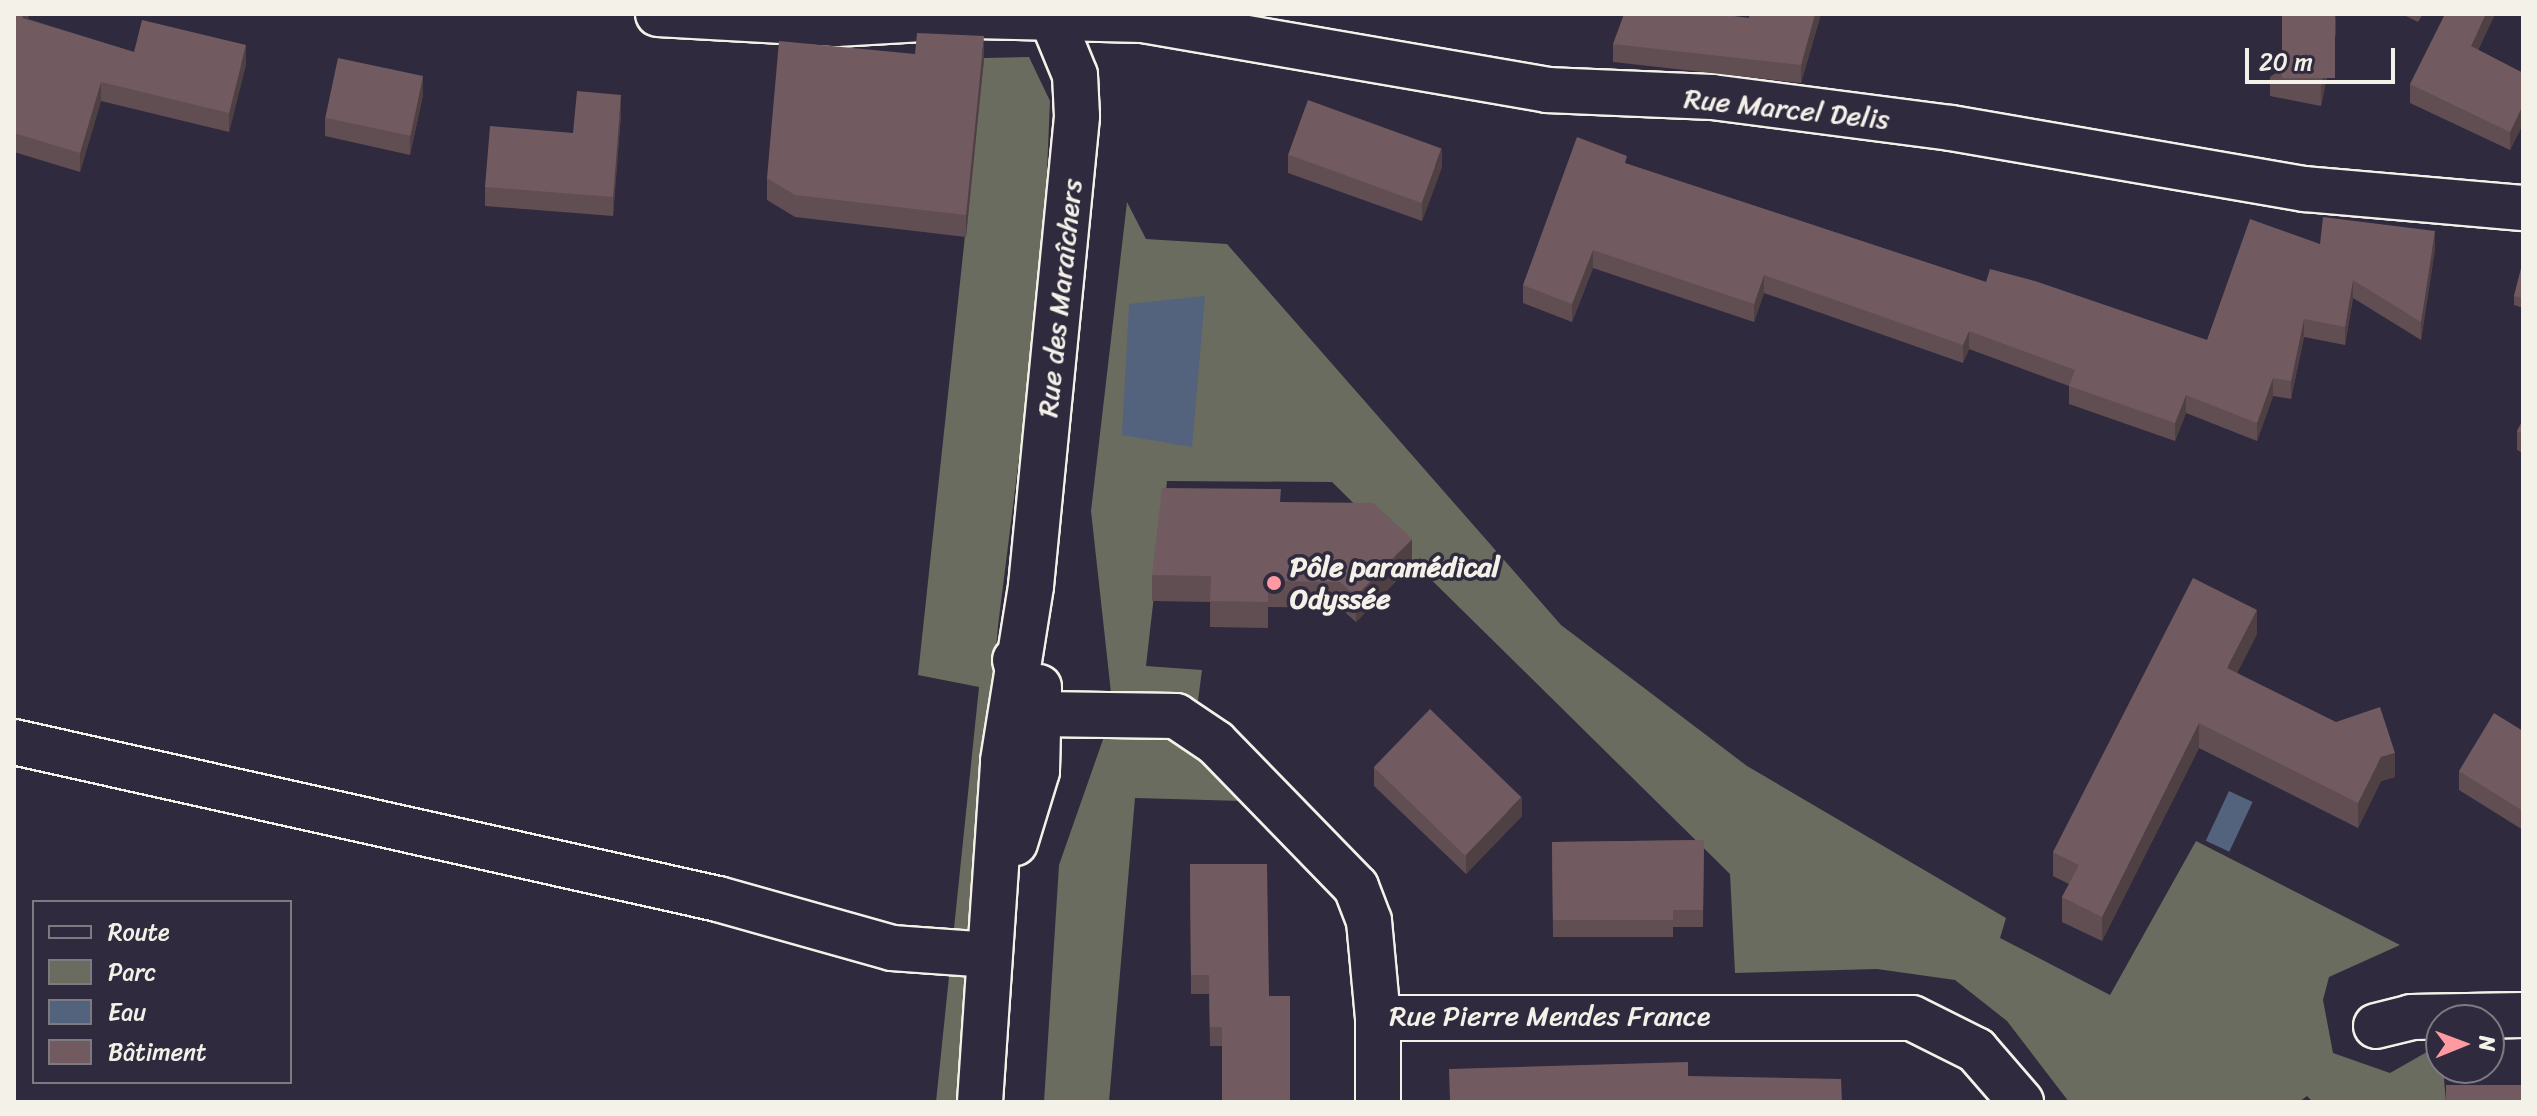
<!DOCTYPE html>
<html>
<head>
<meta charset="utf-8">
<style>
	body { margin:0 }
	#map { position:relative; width:2537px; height:1116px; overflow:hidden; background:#2f2a3d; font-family:Sriracha,sans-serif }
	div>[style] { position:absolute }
	.green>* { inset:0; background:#696c5e }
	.water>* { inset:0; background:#53627d; transform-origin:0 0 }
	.roads { filter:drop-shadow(2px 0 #f4f1e8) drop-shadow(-2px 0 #f4f1e8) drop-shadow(0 2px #f4f1e8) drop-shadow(0 -2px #f4f1e8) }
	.street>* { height:44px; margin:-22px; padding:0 22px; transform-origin:22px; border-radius:22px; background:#2f2a3d }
	.wall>* { inset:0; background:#614e53 }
	.shaded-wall>* { inset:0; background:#4f4043 }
	.building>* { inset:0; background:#715b60; transform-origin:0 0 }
	.dots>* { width:22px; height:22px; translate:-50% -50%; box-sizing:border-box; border:4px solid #2f2a3d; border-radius:50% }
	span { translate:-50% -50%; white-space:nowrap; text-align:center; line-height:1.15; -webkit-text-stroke:7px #2f2a3d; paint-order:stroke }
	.street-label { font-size:28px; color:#f4f1e8 }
	.poi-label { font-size:28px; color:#f4f1e8; font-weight:700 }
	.left { translate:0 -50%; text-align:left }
	.frame { position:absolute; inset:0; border:16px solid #f4f1e8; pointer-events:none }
	.legend { position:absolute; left:32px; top:900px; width:260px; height:184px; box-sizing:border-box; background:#2f2a3d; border:2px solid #7e7a81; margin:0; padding:10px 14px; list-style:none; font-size:24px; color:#f4f1e8 }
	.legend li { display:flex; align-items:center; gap:16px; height:40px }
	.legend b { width:40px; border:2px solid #7e7a81 }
	.north { position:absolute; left:2425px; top:1004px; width:80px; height:80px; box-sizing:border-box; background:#2f2a3d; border:2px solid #7e7a81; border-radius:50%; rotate:89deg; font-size:22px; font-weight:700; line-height:32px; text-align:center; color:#f4f1e8 }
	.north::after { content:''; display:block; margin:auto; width:28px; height:36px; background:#ff9aa2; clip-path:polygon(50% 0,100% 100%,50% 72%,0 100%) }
	.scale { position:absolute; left:2245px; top:48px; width:150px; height:36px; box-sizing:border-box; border:4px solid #f4f1e8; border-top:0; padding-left:10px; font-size:24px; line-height:28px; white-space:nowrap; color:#f4f1e8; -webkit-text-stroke:6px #2f2a3d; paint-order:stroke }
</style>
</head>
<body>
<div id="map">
	<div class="green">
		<div style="clip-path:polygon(1029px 57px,1050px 101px,1043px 266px,998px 626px,957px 1102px,936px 1102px,979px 687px,918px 675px,984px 58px)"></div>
		<div style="clip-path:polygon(1127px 202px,1146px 239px,1227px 244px,1561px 625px,1747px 766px,2006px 918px,2000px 938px,2110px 995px,2196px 841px,2400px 945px,2329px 977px,2323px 1000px,2333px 1053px,2390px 1073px,2441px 1044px,2446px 1102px,2313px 1102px,2307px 1096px,2299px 1102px,2069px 1102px,2007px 1021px,1955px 980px,1877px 969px,1735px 973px,1730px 874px,1332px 482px,1167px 481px,1146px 666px,1202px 670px,1198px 701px,1243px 801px,1135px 798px,1109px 1102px,1044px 1102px,1059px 865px,1113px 711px,1091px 511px)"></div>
	</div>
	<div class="water">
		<div style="clip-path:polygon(1205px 296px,1192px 447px,1122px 435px,1129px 304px)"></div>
		<div style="left:2229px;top:791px;width:26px;height:55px;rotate:25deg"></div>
	</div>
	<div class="roads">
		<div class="street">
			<div style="left:658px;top:14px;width:178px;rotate:3.2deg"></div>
			<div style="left:836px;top:24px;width:138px;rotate:-3.3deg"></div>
			<div style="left:974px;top:16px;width:169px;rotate:1.4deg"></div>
			<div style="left:1143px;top:20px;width:410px;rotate:9.8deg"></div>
			<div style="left:1547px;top:90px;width:165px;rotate:2.4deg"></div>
			<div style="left:1712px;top:97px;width:241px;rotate:7.4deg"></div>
			<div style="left:1951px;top:128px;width:359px;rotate:9.8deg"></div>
			<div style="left:2305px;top:189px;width:219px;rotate:5deg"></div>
			<div style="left:1015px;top:660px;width:41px;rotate:74.2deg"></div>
			<div style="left:1026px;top:699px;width:21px;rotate:47deg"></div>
			<div style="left:1040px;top:714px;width:136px;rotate:0.8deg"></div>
			<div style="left:1176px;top:716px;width:48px;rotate:34deg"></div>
			<div style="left:1216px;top:743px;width:201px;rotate:45.8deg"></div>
			<div style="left:1356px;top:887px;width:36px;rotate:69deg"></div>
			<div style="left:1369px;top:921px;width:97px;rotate:84.7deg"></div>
			<div style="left:1378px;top:1018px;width:534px"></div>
			<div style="left:1912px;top:1018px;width:72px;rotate:26.6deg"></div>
			<div style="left:1976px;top:1050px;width:69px;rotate:49.1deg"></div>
			<div style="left:14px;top:742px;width:721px;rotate:12.57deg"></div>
			<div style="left:718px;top:899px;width:181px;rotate:15.7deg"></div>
			<div style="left:892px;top:948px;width:98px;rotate:4.1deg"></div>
			<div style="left:1015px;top:843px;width:75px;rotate:-73deg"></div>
			<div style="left:1037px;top:771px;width:84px;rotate:-88.6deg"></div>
			<div style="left:1378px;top:1018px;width:84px;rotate:90deg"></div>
			<div style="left:2376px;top:1026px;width:36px;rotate:-14deg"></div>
			<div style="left:2411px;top:1017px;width:112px;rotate:-1deg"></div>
			<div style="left:980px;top:1102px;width:342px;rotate:-86.1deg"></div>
			<div style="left:1003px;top:761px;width:177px;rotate:-80.9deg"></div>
			<div style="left:1031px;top:586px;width:472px;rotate:-84.4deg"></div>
			<div style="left:1077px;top:116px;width:41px;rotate:-92.8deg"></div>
			<div style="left:1075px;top:75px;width:66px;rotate:-112.3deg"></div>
		</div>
	</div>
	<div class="wall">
		<div style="clip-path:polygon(14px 14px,29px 14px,28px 19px,134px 52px,246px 64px,229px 132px,101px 101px,80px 172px,14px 152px)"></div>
		<div style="clip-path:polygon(1750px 14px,1821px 14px,1801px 83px,1613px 62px,1613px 44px,1749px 18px)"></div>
		<div style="clip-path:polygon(2402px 14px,2423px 14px,2418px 22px)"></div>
		<div style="clip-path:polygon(2495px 14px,2478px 50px,2523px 73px,2523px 124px,2510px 150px,2410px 103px,2410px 84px)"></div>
		<div style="clip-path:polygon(2336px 32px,2321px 106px,2270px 96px,2270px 77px)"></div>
		<div style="clip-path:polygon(915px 54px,984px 58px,966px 237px,795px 217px,767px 200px,767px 178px)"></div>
		<div style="clip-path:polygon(423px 95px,410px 155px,325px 136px,325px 118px)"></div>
		<div style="clip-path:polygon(621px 114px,613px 216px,485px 206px,485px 187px,573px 133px)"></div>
		<div style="clip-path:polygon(1288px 154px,1442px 167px,1422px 221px,1288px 173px)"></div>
		<div style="clip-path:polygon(1627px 164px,1986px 282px,2207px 340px,2320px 244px,2435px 249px,2421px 340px,2353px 298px,2345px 345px,2304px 337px,2291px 399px,2273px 396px,2257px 441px,2186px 413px,2175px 441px,2069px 404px,2069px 386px,1969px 349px,1963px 363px,1764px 293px,1754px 322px,1593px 268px,1572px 322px,1523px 303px,1523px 285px)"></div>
		<div style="clip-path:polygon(2523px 261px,2523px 308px,2514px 305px,2514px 296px)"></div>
		<div style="clip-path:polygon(2523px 420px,2523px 453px,2517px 450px,2517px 431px)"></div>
		<div style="clip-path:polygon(1281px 502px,1412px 565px,1356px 622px,1340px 608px,1268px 607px,1268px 628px,1210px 627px,1210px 602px,1152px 601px,1152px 575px)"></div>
		<div style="clip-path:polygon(2257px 634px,2237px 673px,2395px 777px,2381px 781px,2358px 828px,2199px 748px,2102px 941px,2062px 922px,2062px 897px,2069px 884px,2053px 876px,2053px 852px)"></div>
		<div style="clip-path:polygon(2523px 731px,2523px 830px,2459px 790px,2459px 771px)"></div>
		<div style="clip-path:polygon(1374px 767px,1522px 816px,1466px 874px,1374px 786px)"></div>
		<div style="clip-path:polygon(1704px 840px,1703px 927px,1673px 927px,1673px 937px,1553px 937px,1552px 842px)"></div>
		<div style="clip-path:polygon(1190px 864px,1267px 864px,1222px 1046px,1210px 1046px,1209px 994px,1191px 994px)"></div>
	</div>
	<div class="shaded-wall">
		<div style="clip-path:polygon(24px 14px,29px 14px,22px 37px,22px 18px)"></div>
		<div style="clip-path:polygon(1815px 14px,1821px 14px,1801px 83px,1801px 65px)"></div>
		<div style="clip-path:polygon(2336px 14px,2336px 32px,2321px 106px,2321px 87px)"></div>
		<div style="clip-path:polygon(2486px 14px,2495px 14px,2471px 65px,2471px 46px)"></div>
		<div style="clip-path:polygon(984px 36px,984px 58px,966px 237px,966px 215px)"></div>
		<div style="clip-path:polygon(246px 45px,246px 64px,229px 132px,229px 113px)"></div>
		<div style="clip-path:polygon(423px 76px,423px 95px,410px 155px,410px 136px)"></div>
		<div style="clip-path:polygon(101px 82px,101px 101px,80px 172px,80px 153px)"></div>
		<div style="clip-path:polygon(621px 95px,621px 114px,613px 216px,613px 197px)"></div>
		<div style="clip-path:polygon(2523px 105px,2523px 124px,2510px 150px,2510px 132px)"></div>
		<div style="clip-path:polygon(1442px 148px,1442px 167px,1422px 221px,1422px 202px)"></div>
		<div style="clip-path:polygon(2435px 231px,2435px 249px,2421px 340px,2421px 322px)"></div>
		<div style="clip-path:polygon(1593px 250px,1593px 268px,1572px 322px,1572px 304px)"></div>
		<div style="clip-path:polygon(1764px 275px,1764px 293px,1754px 322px,1754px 304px)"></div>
		<div style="clip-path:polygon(2353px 280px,2353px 298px,2345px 345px,2345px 327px)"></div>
		<div style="clip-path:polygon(2304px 319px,2304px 337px,2291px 399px,2291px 381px)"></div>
		<div style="clip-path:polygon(1969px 331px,1969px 349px,1963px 363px,1963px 345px)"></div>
		<div style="clip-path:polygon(2273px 378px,2273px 396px,2257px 441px,2257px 423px)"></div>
		<div style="clip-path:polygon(2186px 395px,2186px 413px,2175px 441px,2175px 423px)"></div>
		<div style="clip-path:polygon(1412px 539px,1412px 565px,1356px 622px,1356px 596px)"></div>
		<div style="clip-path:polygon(2257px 610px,2257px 634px,2227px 693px,2227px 668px)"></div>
		<div style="clip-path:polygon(2199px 723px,2199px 748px,2102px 941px,2102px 917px)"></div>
		<div style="clip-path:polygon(2395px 753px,2395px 777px,2381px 781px,2358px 828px,2358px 803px,2381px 757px)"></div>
		<div style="clip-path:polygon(1522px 797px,1522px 816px,1466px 874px,1466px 855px)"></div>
	</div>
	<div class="building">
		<div style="clip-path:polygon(14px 14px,24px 14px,22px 18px,134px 52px,142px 20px,246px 45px,229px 113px,101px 82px,80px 153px,14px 133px)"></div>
		<div style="clip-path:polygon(1624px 14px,1719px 14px,1749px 18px,1750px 14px,1815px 14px,1801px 65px,1613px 44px)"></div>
		<div style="left:2282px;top:14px;width:53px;height:64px"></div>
		<div style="clip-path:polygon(2445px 14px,2486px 14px,2471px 46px,2523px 73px,2523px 105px,2510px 132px,2410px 84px)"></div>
		<div style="clip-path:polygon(917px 33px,984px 36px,966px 215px,795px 195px,767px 178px,779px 41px,915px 54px)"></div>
		<div style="left:338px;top:58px;width:87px;height:61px;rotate:12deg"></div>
		<div style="clip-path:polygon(577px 91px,621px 95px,613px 197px,485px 187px,490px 126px,573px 133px)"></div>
		<div style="left:1308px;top:100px;width:142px;height:58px;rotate:20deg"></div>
		<div style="clip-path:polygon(1577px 137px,1627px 156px,1625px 163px,1986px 282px,1990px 269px,2035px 281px,2207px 340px,2250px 219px,2320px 244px,2323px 217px,2435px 231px,2421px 322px,2353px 280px,2345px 327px,2304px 319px,2291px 381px,2273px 378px,2257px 423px,2186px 395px,2175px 423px,2069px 386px,2075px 370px,1969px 331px,1963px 345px,1764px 275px,1754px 304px,1593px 250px,1572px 304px,1523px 285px)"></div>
		<div style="clip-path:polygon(2523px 261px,2523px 298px,2514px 296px)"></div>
		<div style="clip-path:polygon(2523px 420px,2523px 434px,2517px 431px)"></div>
		<div style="clip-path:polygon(1162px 488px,1281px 489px,1280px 502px,1374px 503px,1412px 539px,1356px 596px,1340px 582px,1268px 581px,1268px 602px,1210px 601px,1211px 576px,1152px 575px)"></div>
		<div style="clip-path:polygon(2193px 578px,2257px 610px,2227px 668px,2336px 722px,2380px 707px,2395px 753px,2381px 757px,2358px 803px,2199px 723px,2102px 917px,2062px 897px,2079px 865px,2053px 852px)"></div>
		<div style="left:1430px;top:709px;width:127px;height:81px;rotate:44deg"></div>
		<div style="clip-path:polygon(2494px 713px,2523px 731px,2523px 811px,2459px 771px)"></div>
		<div style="clip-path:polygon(1704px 840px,1703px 910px,1673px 910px,1673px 920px,1553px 920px,1552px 842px)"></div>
		<div style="clip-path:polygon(1190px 864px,1267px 864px,1269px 996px,1290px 996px,1290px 1102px,1222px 1102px,1222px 1027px,1210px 1027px,1209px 975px,1191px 975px)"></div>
		<div style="clip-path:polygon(1688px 1062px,1688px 1076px,1841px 1079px,1842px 1102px,1450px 1102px,1449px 1069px)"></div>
		<div style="left:2523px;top:1085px;width:17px;height:77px;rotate:90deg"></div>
	</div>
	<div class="dots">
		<div style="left:1274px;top:583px;background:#ff9aa2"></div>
	</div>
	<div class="street-label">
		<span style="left:1787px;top:109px;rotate:6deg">Rue Marcel Delis</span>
		<span style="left:1060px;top:298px;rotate:-84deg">Rue des Maraîchers</span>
		<span style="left:1550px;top:1016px">Rue Pierre Mendes France</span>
	</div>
	<div class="poi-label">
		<span class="left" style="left:1290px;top:583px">Pôle paramédical<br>Odyssée</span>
	</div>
	<div class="frame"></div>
	<ul class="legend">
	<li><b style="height:10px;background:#2f2a3d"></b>Route</li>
	<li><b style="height:22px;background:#696c5e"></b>Parc</li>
	<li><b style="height:22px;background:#53627d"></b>Eau</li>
	<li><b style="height:22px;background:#715b60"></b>Bâtiment</li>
	</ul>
	<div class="north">N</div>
	<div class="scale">20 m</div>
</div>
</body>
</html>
